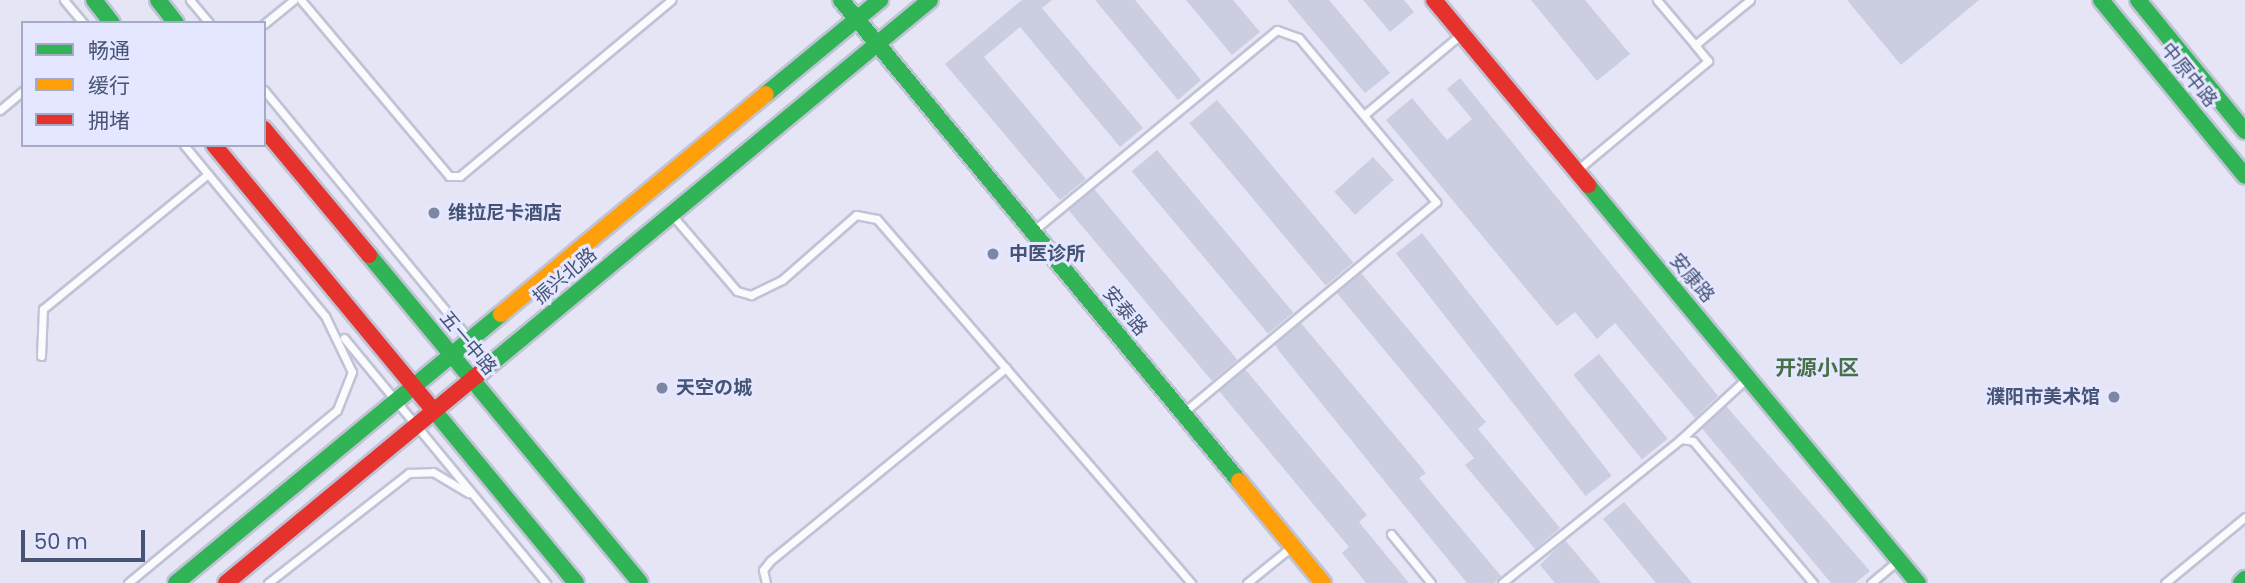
<!DOCTYPE html>
<html>
<head>
<meta charset="utf-8">
<style>
	body { margin:0 }
	#map { position:relative; width:2245px; height:583px; overflow:hidden; background:#e5e5f6; font-family:Poppins,"Noto Sans SC","Noto Sans JP",sans-serif }
	div>[style] { position:absolute }
	.building>* { inset:0; background:#cacee0; transform-origin:0 0 }
	.roads { filter:drop-shadow(2px 0 #c0c3d5) drop-shadow(-2px 0 #c0c3d5) drop-shadow(0 2px #c0c3d5) drop-shadow(0 -2px #c0c3d5) }
	.lane>* { height:7px; margin:-3.5px; padding:0 3.5px; transform-origin:3.5px; border-radius:3.5px; background:#fbfbfe }
	.fast>* { height:16px; margin:-8px; padding:0 8px; transform-origin:8px; border-radius:8px; background:#30b455 }
	.slow>* { height:16px; margin:-8px; padding:0 8px; transform-origin:8px; border-radius:8px; background:#ff9f0a }
	.jam>* { height:16px; margin:-8px; padding:0 8px; transform-origin:8px; border-radius:8px; background:#e5322d }
	.dots>* { width:19px; height:19px; translate:-50% -50%; box-sizing:border-box; border:4px solid #e5e6ff; border-radius:50% }
	span { translate:-50% -50%; white-space:nowrap; text-align:center; line-height:1.15; -webkit-text-stroke:6px #e5e6ff; paint-order:stroke }
	.street-label { font-size:19px; color:#455374 }
	.poi-label { font-size:19px; color:#455374; font-weight:700 }
	.left { translate:0 -50%; text-align:left }
	.right { translate:-100% -50%; text-align:right }
	.neighbourhood-label { font-size:21px; color:#487048; font-weight:700 }
	.legend { position:absolute; left:21px; top:21px; width:245px; height:126px; box-sizing:border-box; background:#e5e6ff; border:2px solid #a5abc7; margin:0; padding:9px 12px; list-style:none; font-size:21px; color:#455374 }
	.legend li { display:flex; align-items:center; gap:14px; height:35px }
	.legend b { width:35px; border:2px solid #a5abc7 }
	.scale { position:absolute; left:21px; top:530px; width:124px; height:32px; box-sizing:border-box; border:4px solid #455374; border-top:0; padding-left:9px; font-size:21px; line-height:24px; white-space:nowrap; color:#455374; -webkit-text-stroke:5px #e5e6ff; paint-order:stroke }
</style>
</head>
<body>
<div id="map">
	<div class="building">
		<div style="clip-path:polygon(1022px 0,1052px 0,1042px 8px,1143px 128px,1120px 147px,1020px 27px,984px 57px,1086px 179px,1060px 200px,945px 64px)"></div>
		<div style="clip-path:polygon(1095px 0,1135px 0,1201px 80px,1178px 100px)"></div>
		<div style="clip-path:polygon(1186px 0,1233px 0,1260px 32px,1232px 55px)"></div>
		<div style="clip-path:polygon(1287px 0,1329px 0,1390px 73px,1365px 93px)"></div>
		<div style="clip-path:polygon(1363px 0,1404px 0,1414px 12px,1390px 32px)"></div>
		<div style="clip-path:polygon(1531px 0,1585px 0,1630px 54px,1597px 81px)"></div>
		<div style="clip-path:polygon(1847px 0,1979px 0,1901px 65px)"></div>
		<div style="clip-path:polygon(1460px 78px,1718px 396px,1695px 418px,1615px 323px,1597px 339px,1575px 312px,1557px 326px,1386px 120px,1412px 98px,1447px 140px,1472px 119px,1447px 89px)"></div>
		<div style="left:1217px;top:100px;width:212px;height:36px;rotate:50deg"></div>
		<div style="left:1157px;top:150px;width:212px;height:33px;rotate:50deg"></div>
		<div style="left:1373px;top:157px;width:31px;height:52px;rotate:48deg"></div>
		<div style="left:1094px;top:189px;width:223px;height:33px;rotate:50deg"></div>
		<div style="left:1422px;top:233px;width:308px;height:33px;rotate:52deg"></div>
		<div style="clip-path:polygon(1361px 273px,1486px 422px,1478px 429px,1560px 528px,1535px 549px,1465px 465px,1474px 458px,1337px 293px)"></div>
		<div style="clip-path:polygon(1301px 323px,1426px 473px,1419px 478px,1501px 576px,1494px 583px,1467px 583px,1279px 351px,1275px 344px)"></div>
		<div style="left:1599px;top:354px;width:109px;height:33px;rotate:51deg"></div>
		<div style="clip-path:polygon(1245px 369px,1367px 515px,1359px 522px,1409px 583px,1366px 583px,1342px 553px,1349px 547px,1219px 391px)"></div>
		<div style="clip-path:polygon(1726px 406px,1870px 571px,1855px 583px,1831px 583px,1705px 432px,1702px 428px)"></div>
		<div style="clip-path:polygon(1624px 502px,1692px 583px,1656px 583px,1603px 519px)"></div>
		<div style="clip-path:polygon(1565px 540px,1601px 583px,1555px 583px,1540px 565px)"></div>
	</div>
	<div class="roads">
		<div class="lane">
			<div style="left:64px;top:0;width:30px;rotate:50deg"></div>
			<div style="left:190px;top:0;width:30px;rotate:50deg"></div>
			<div style="left:301px;top:0;width:230px;rotate:49.9deg"></div>
			<div style="left:449px;top:176px;width:11px"></div>
			<div style="left:460px;top:176px;width:275px;rotate:-39.8deg"></div>
			<div style="left:1657px;top:0;width:59px;rotate:49.8deg"></div>
			<div style="left:264px;top:24px;width:38px;rotate:-39deg"></div>
			<div style="left:264px;top:90px;width:324px;rotate:50.5deg"></div>
			<div style="left:0;top:110px;width:30px;rotate:-40deg"></div>
			<div style="left:1364px;top:115px;width:125px;rotate:-39.8deg"></div>
			<div style="left:1576px;top:171px;width:172px;rotate:-39.8deg"></div>
			<div style="left:1708px;top:61px;width:21px;rotate:-129deg"></div>
			<div style="left:1695px;top:45px;width:71px;rotate:-39.3deg"></div>
			<div style="left:672px;top:215px;width:100px;rotate:49.5deg"></div>
			<div style="left:737px;top:291px;width:15px;rotate:16deg"></div>
			<div style="left:751px;top:295px;width:34px;rotate:-26deg"></div>
			<div style="left:782px;top:280px;width:98px;rotate:-41.3deg"></div>
			<div style="left:856px;top:215px;width:21px;rotate:11deg"></div>
			<div style="left:877px;top:219px;width:481px;rotate:49.2deg"></div>
			<div style="left:1033px;top:231px;width:316px;rotate:-39.5deg"></div>
			<div style="left:1277px;top:30px;width:23px;rotate:20deg"></div>
			<div style="left:1299px;top:38px;width:214px;rotate:50.1deg"></div>
			<div style="left:1436px;top:202px;width:329px;rotate:140.2deg"></div>
			<div style="left:344px;top:338px;width:318px;rotate:50.5deg"></div>
			<div style="left:41px;top:356px;width:47px;rotate:-87.6deg"></div>
			<div style="left:43px;top:309px;width:213px;rotate:-39.3deg"></div>
			<div style="left:1681px;top:439px;width:90px;rotate:-42.7deg"></div>
			<div style="left:1391px;top:534px;width:63px;rotate:50.8deg"></div>
			<div style="left:128px;top:583px;width:271px;rotate:-39.6deg"></div>
			<div style="left:337px;top:410px;width:41px;rotate:-68.5deg"></div>
			<div style="left:352px;top:372px;width:62px;rotate:-115.7deg"></div>
			<div style="left:325px;top:316px;width:222px;rotate:-129.5deg"></div>
			<div style="left:268px;top:583px;width:179px;rotate:-38deg"></div>
			<div style="left:409px;top:473px;width:24px;rotate:-2deg"></div>
			<div style="left:433px;top:472px;width:41px;rotate:31deg"></div>
			<div style="left:766px;top:583px;width:13px;rotate:-103deg"></div>
			<div style="left:763px;top:570px;width:11px;rotate:-52deg"></div>
			<div style="left:770px;top:561px;width:305px;rotate:-39.3deg"></div>
			<div style="left:1247px;top:583px;width:55px;rotate:-39.1deg"></div>
			<div style="left:1502px;top:583px;width:230px;rotate:-38.8deg"></div>
			<div style="left:1681px;top:439px;width:12px;rotate:9deg"></div>
			<div style="left:1693px;top:441px;width:186px;rotate:49.8deg"></div>
			<div style="left:1871px;top:583px;width:34px;rotate:-40deg"></div>
			<div style="left:2165px;top:583px;width:104px;rotate:-39.5deg"></div>
		</div>
		<div class="fast">
			<div style="left:94px;top:0;width:29px;rotate:52deg"></div>
			<div style="left:158px;top:0;width:29px;rotate:52deg"></div>
			<div style="left:841px;top:0;width:624px;rotate:50.39deg"></div>
			<div style="left:2101px;top:0;width:227px;rotate:50.7deg"></div>
			<div style="left:2138px;top:0;width:169px;rotate:50.8deg"></div>
			<div style="left:766px;top:94px;width:148px;rotate:-39.5deg"></div>
			<div style="left:1588px;top:185px;width:517px;rotate:50.34deg"></div>
			<div style="left:369px;top:255px;width:425px;rotate:50.4deg"></div>
			<div style="left:481px;top:372px;width:583px;rotate:-39.64deg"></div>
			<div style="left:431px;top:407px;width:228px;rotate:50.5deg"></div>
			<div style="left:176px;top:583px;width:422px;rotate:-39.6deg"></div>
			<div style="left:2241px;top:583px;width:6px;rotate:-45deg"></div>
		</div>
		<div class="slow">
			<div style="left:501px;top:314px;width:344px;rotate:-39.7deg"></div>
			<div style="left:1239px;top:481px;width:132px;rotate:50.5deg"></div>
		</div>
		<div class="jam">
			<div style="left:1434px;top:0;width:241px;rotate:50.2deg"></div>
			<div style="left:264px;top:129px;width:164px;rotate:50.2deg"></div>
			<div style="left:214px;top:145px;width:340px;rotate:50.4deg"></div>
			<div style="left:226px;top:583px;width:331px;rotate:-39.6deg"></div>
		</div>
	</div>
	<div class="dots">
		<div style="left:434px;top:213px;background:#7d86a2"></div>
		<div style="left:993px;top:254px;background:#7d86a2"></div>
		<div style="left:662px;top:388px;background:#7d86a2"></div>
		<div style="left:2114px;top:397px;background:#7d86a2"></div>
	</div>
	<div class="street-label">
		<span style="left:2189px;top:75px;rotate:51deg">中原中路</span>
		<span style="left:565px;top:276px;rotate:-40deg">振兴北路</span>
		<span style="left:1692px;top:278px;rotate:50deg">安康路</span>
		<span style="left:1125px;top:311px;rotate:50deg">安泰路</span>
		<span style="left:468px;top:343px;rotate:50deg">五一中路</span>
	</div>
	<div class="poi-label">
		<span class="left" style="left:448px;top:213px">维拉尼卡酒店</span>
		<span class="left" style="left:1009px;top:254px">中医诊所</span>
		<span class="left" style="left:676px;top:388px">天空の城</span>
		<span class="right" style="left:2100px;top:397px">濮阳市美术馆</span>
	</div>
	<div class="neighbourhood-label">
		<span style="left:1817px;top:368px">开源小区</span>
	</div>
	<ul class="legend">
	<li><b style="height:9px;background:#30b455"></b>畅通</li>
	<li><b style="height:9px;background:#ff9f0a"></b>缓行</li>
	<li><b style="height:9px;background:#e5322d"></b>拥堵</li>
	</ul>
	<div class="scale">50 m</div>
</div>
</body>
</html>
